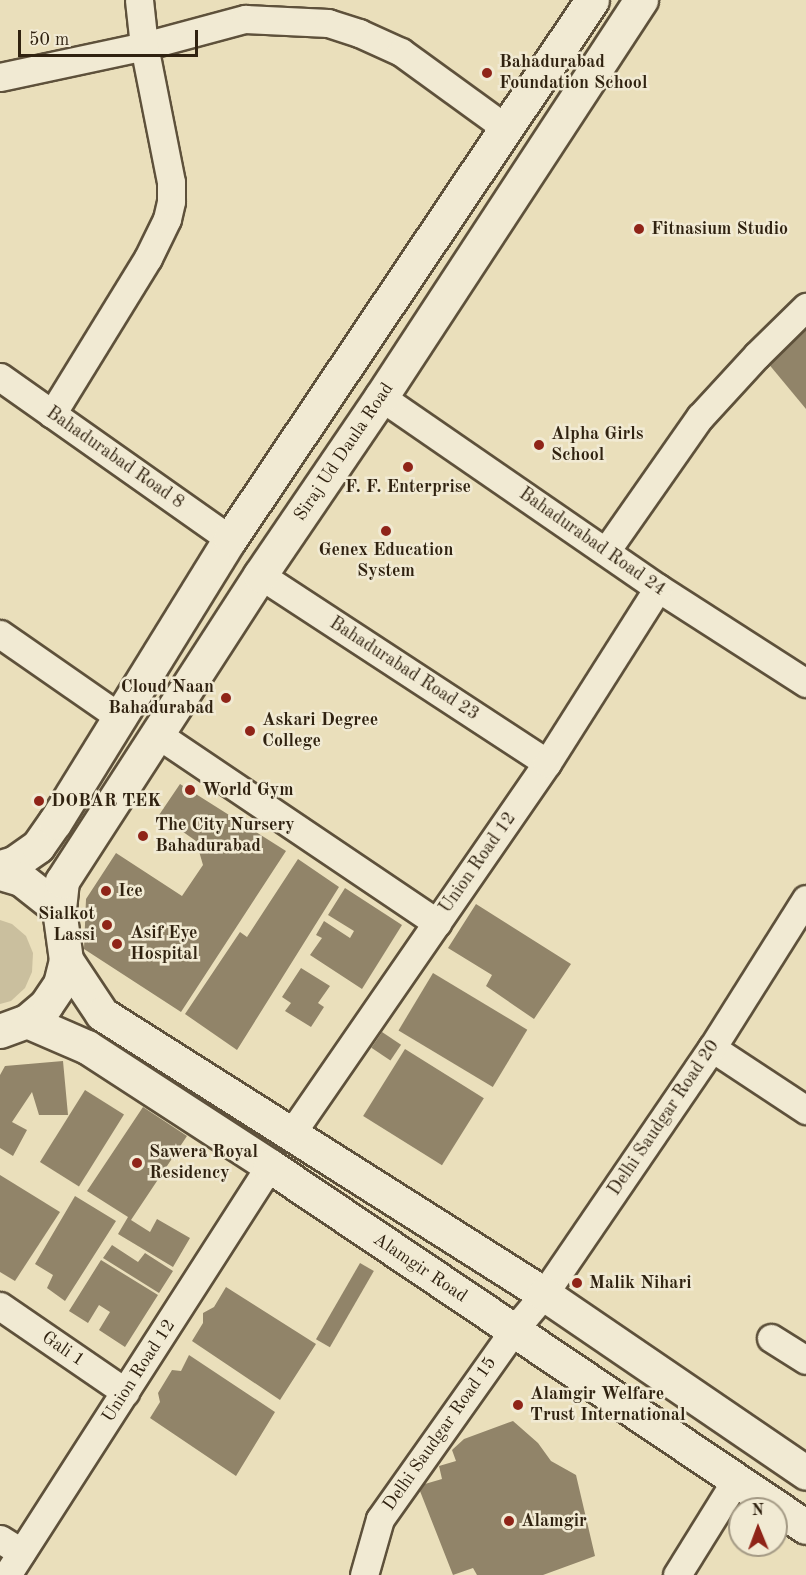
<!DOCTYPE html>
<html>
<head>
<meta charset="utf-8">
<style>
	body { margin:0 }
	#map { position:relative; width:806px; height:1575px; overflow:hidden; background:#eadfbb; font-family:"Old Standard TT",serif }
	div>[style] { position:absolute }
	.green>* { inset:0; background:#cabf9e }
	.building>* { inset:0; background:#918469; transform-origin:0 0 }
	.roads { filter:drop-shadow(2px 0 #5e513b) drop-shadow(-2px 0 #5e513b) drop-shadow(0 2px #5e513b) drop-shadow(0 -2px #5e513b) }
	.street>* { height:27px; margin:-13.5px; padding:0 13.5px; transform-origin:13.5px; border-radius:13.5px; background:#f1ead3 }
	.secondary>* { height:33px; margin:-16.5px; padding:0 16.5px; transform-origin:16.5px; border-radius:16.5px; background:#f1ead3 }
	.dots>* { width:16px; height:16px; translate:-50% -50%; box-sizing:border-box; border:3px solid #f1ead3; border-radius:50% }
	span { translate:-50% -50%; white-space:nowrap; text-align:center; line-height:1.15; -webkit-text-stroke:5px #f1ead3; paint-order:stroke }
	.poi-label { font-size:18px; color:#302210; font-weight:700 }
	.left { translate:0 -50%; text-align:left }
	.right { translate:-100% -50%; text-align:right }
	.street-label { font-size:18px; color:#302210 }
	.north { position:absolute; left:728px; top:1497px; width:60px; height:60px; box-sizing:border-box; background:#f1ead3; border:2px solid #a49a85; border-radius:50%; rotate:359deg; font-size:16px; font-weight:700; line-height:24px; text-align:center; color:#302210 }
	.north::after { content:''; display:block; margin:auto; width:21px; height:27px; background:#8f2418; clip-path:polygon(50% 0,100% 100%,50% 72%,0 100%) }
	.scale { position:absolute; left:18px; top:30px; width:180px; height:27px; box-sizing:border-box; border:3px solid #302210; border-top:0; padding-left:8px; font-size:18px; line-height:21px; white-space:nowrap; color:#302210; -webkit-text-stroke:4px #f1ead3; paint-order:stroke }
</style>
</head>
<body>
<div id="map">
	<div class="green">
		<div style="clip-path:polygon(0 920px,12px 924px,26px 936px,33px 953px,32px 972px,25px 988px,11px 1001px,0 1004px)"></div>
	</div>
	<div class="building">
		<div style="clip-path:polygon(806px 330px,806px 409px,767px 362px)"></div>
		<div style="clip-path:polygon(180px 784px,286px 851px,181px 1012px,84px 949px,86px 899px,116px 853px,182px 896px,203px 865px,196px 841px,159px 815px)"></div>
		<div style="clip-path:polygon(298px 859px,339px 887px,237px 1050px,185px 1014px,240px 932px,247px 937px)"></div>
		<div style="clip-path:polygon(345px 888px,402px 925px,362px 989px,310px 955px,322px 938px,316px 935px,324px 921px,350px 938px,354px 931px,328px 915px)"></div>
		<div style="clip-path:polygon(476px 904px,571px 964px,534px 1019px,486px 986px,492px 975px,448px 948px)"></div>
		<div style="clip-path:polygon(301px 968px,330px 986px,318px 1003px,324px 1007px,311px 1027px,285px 1011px,291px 1003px,282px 997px)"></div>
		<div style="left:433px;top:973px;width:110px;height:67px;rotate:31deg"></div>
		<div style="left:382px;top:1032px;width:23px;height:19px;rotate:34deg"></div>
		<div style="left:405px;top:1049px;width:93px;height:79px;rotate:32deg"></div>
		<div style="clip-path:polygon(63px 1061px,68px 1115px,39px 1115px,32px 1092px,12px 1122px,27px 1130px,13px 1156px,0 1148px,0 1075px,5px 1066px)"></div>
		<div style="left:85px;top:1090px;width:46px;height:85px;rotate:32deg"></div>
		<div style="clip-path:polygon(143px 1107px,187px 1136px,131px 1220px,150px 1232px,157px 1219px,190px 1238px,173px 1267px,118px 1234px,128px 1217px,87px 1191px)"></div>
		<div style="clip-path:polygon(0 1175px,60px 1212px,15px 1281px,0 1272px)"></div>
		<div style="clip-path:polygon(75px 1196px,116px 1221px,65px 1301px,47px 1288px,53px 1275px,35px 1264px)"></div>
		<div style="clip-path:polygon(112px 1245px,138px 1262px,145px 1253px,173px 1271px,159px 1293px,103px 1258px)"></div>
		<div style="clip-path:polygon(101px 1260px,158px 1295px,125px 1347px,99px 1330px,110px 1312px,99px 1305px,88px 1323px,69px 1311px)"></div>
		<div style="left:360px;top:1263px;width:16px;height:88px;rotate:30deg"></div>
		<div style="clip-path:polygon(226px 1287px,316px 1344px,280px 1400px,192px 1341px,203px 1323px,203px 1313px,214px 1307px)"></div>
		<div style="clip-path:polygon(189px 1355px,275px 1412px,236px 1476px,150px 1418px,160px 1402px,158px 1393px,172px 1370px,181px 1371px)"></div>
		<div style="clip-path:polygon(513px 1421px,538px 1443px,551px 1461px,576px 1475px,595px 1556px,543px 1575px,477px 1575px,473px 1568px,453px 1575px,418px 1486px,442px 1479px,439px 1466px,456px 1461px,452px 1450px,464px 1439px)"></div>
	</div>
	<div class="roads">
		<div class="street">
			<div style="left:0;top:77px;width:147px;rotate:-12.1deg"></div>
			<div style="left:144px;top:46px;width:105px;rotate:-15deg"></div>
			<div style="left:245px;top:19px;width:83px;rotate:2.8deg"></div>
			<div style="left:328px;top:23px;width:33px;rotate:18deg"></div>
			<div style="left:359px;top:33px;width:46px;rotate:24.3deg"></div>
			<div style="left:401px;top:52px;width:131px;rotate:36deg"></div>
			<div style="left:0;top:377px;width:281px;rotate:35.2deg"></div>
			<div style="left:381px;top:397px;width:336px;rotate:34.6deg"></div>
			<div style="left:658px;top:588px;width:176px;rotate:32.7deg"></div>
			<div style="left:52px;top:414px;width:183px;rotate:-58.4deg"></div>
			<div style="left:148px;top:258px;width:43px;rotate:-64deg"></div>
			<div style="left:167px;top:219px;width:18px;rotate:-77deg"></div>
			<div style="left:171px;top:201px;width:19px;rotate:-90deg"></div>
			<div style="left:171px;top:182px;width:139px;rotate:-101.2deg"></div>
			<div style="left:144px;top:46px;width:46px;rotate:-96.2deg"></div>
			<div style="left:606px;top:551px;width:164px;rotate:-55deg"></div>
			<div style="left:700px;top:417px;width:84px;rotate:-47.4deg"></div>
			<div style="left:757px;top:355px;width:69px;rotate:-44.4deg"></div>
			<div style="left:260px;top:575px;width:343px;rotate:33.2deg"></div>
			<div style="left:0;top:634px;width:144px;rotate:34.8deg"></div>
			<div style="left:157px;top:734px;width:338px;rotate:34deg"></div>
			<div style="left:712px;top:1048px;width:113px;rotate:33.4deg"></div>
			<div style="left:291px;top:1134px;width:451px;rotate:-55.4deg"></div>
			<div style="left:547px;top:763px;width:207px;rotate:-57.6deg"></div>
			<div style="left:0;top:1306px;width:152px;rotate:34.5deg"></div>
			<div style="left:771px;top:1338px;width:41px;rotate:32.2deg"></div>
			<div style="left:0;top:1539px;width:25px;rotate:32deg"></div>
			<div style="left:7px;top:1575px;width:486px;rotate:-57.3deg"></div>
			<div style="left:364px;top:1575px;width:58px;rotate:-74.1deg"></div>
			<div style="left:380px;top:1519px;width:230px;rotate:-54.7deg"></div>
			<div style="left:513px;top:1331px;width:48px;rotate:-50deg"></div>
			<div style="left:544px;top:1294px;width:298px;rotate:-55.7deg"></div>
			<div style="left:712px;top:1048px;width:176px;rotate:-57.8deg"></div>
			<div style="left:677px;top:1575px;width:112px;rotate:-58.2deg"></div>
		</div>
		<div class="secondary">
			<div style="left:0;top:867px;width:15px;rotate:-16deg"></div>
			<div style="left:14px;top:863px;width:29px;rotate:-35deg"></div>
			<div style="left:38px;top:846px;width:29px;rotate:-55deg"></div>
			<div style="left:55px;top:822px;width:333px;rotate:-58.3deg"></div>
			<div style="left:230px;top:539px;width:649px;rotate:-56.11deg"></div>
			<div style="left:0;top:873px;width:22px;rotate:16deg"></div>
			<div style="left:21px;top:879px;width:48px;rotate:38.3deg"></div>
			<div style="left:59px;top:909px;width:51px;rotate:82.2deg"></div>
			<div style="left:66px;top:960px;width:25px;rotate:104deg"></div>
			<div style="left:60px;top:984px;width:25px;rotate:124deg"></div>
			<div style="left:46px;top:1005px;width:25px;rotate:140deg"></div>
			<div style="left:27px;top:1021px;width:29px;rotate:160deg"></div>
			<div style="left:59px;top:909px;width:28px;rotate:-84deg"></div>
			<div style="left:62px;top:881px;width:364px;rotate:-57.1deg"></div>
			<div style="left:260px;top:575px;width:215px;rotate:-55.8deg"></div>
			<div style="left:381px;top:397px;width:475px;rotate:-56.8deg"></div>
			<div style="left:66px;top:960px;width:65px;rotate:56.3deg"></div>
			<div style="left:102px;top:1014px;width:523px;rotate:32.35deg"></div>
			<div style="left:544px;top:1294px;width:317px;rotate:34.3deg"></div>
			<div style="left:27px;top:1021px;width:65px;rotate:23.4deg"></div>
			<div style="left:87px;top:1047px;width:218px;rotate:33deg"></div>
			<div style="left:270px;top:1166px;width:646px;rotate:33.96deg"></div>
		</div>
	</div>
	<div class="dots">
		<div style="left:487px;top:73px;background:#8f2418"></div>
		<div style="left:639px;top:229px;background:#8f2418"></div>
		<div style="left:539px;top:445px;background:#8f2418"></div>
		<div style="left:408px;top:467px;background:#8f2418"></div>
		<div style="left:386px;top:531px;background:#8f2418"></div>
		<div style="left:226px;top:698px;background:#8f2418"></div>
		<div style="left:250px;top:731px;background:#8f2418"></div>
		<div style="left:190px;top:790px;background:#8f2418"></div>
		<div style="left:39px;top:801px;background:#8f2418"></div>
		<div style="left:143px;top:836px;background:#8f2418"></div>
		<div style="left:106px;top:891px;background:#8f2418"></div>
		<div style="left:107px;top:925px;background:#8f2418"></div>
		<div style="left:117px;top:944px;background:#8f2418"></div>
		<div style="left:137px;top:1163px;background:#8f2418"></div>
		<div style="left:577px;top:1283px;background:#8f2418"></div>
		<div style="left:518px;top:1405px;background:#8f2418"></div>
		<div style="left:509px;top:1521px;background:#8f2418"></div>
	</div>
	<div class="poi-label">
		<span class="left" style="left:499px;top:73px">Bahadurabad<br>Foundation School</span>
		<span class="left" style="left:651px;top:229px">Fitnasium Studio</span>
		<span class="left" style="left:551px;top:445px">Alpha Girls<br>School</span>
		<span style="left:408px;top:487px">F. F. Enterprise</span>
		<span style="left:386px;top:561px">Genex Education<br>System</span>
		<span class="right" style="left:214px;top:698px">Cloud Naan<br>Bahadurabad</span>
		<span class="left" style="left:262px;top:731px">Askari Degree<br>College</span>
		<span class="left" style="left:202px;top:790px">World Gym</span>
		<span class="left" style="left:51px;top:801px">DOBAR TEK</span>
		<span class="left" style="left:155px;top:836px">The City Nursery<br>Bahadurabad</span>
		<span class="left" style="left:118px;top:891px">Ice</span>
		<span class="right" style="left:95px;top:925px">Sialkot<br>Lassi</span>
		<span class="left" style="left:130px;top:944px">Asif Eye<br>Hospital</span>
		<span class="left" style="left:149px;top:1163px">Sawera Royal<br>Residency</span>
		<span class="left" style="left:589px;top:1283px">Malik Nihari</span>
		<span class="left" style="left:530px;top:1405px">Alamgir Welfare<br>Trust International</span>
		<span class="left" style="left:521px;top:1521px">Alamgir</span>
	</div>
	<div class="street-label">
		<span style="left:344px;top:452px;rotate:-56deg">Siraj Ud Daula Road</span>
		<span style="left:115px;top:458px;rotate:35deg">Bahadurabad Road 8</span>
		<span style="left:592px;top:542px;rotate:35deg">Bahadurabad Road 24</span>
		<span style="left:404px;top:669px;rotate:33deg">Bahadurabad Road 23</span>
		<span style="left:478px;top:863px;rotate:-55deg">Union Road 12</span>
		<span style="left:664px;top:1118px;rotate:-56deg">Delhi Saudgar Road 20</span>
		<span style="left:420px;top:1268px;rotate:34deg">Alamgir Road</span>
		<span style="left:63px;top:1349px;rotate:34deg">Gali 1</span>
		<span style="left:139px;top:1371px;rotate:-57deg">Union Road 12</span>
		<span style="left:440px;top:1434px;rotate:-55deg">Delhi Saudgar Road 15</span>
	</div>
	<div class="north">N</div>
	<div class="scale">50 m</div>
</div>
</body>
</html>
